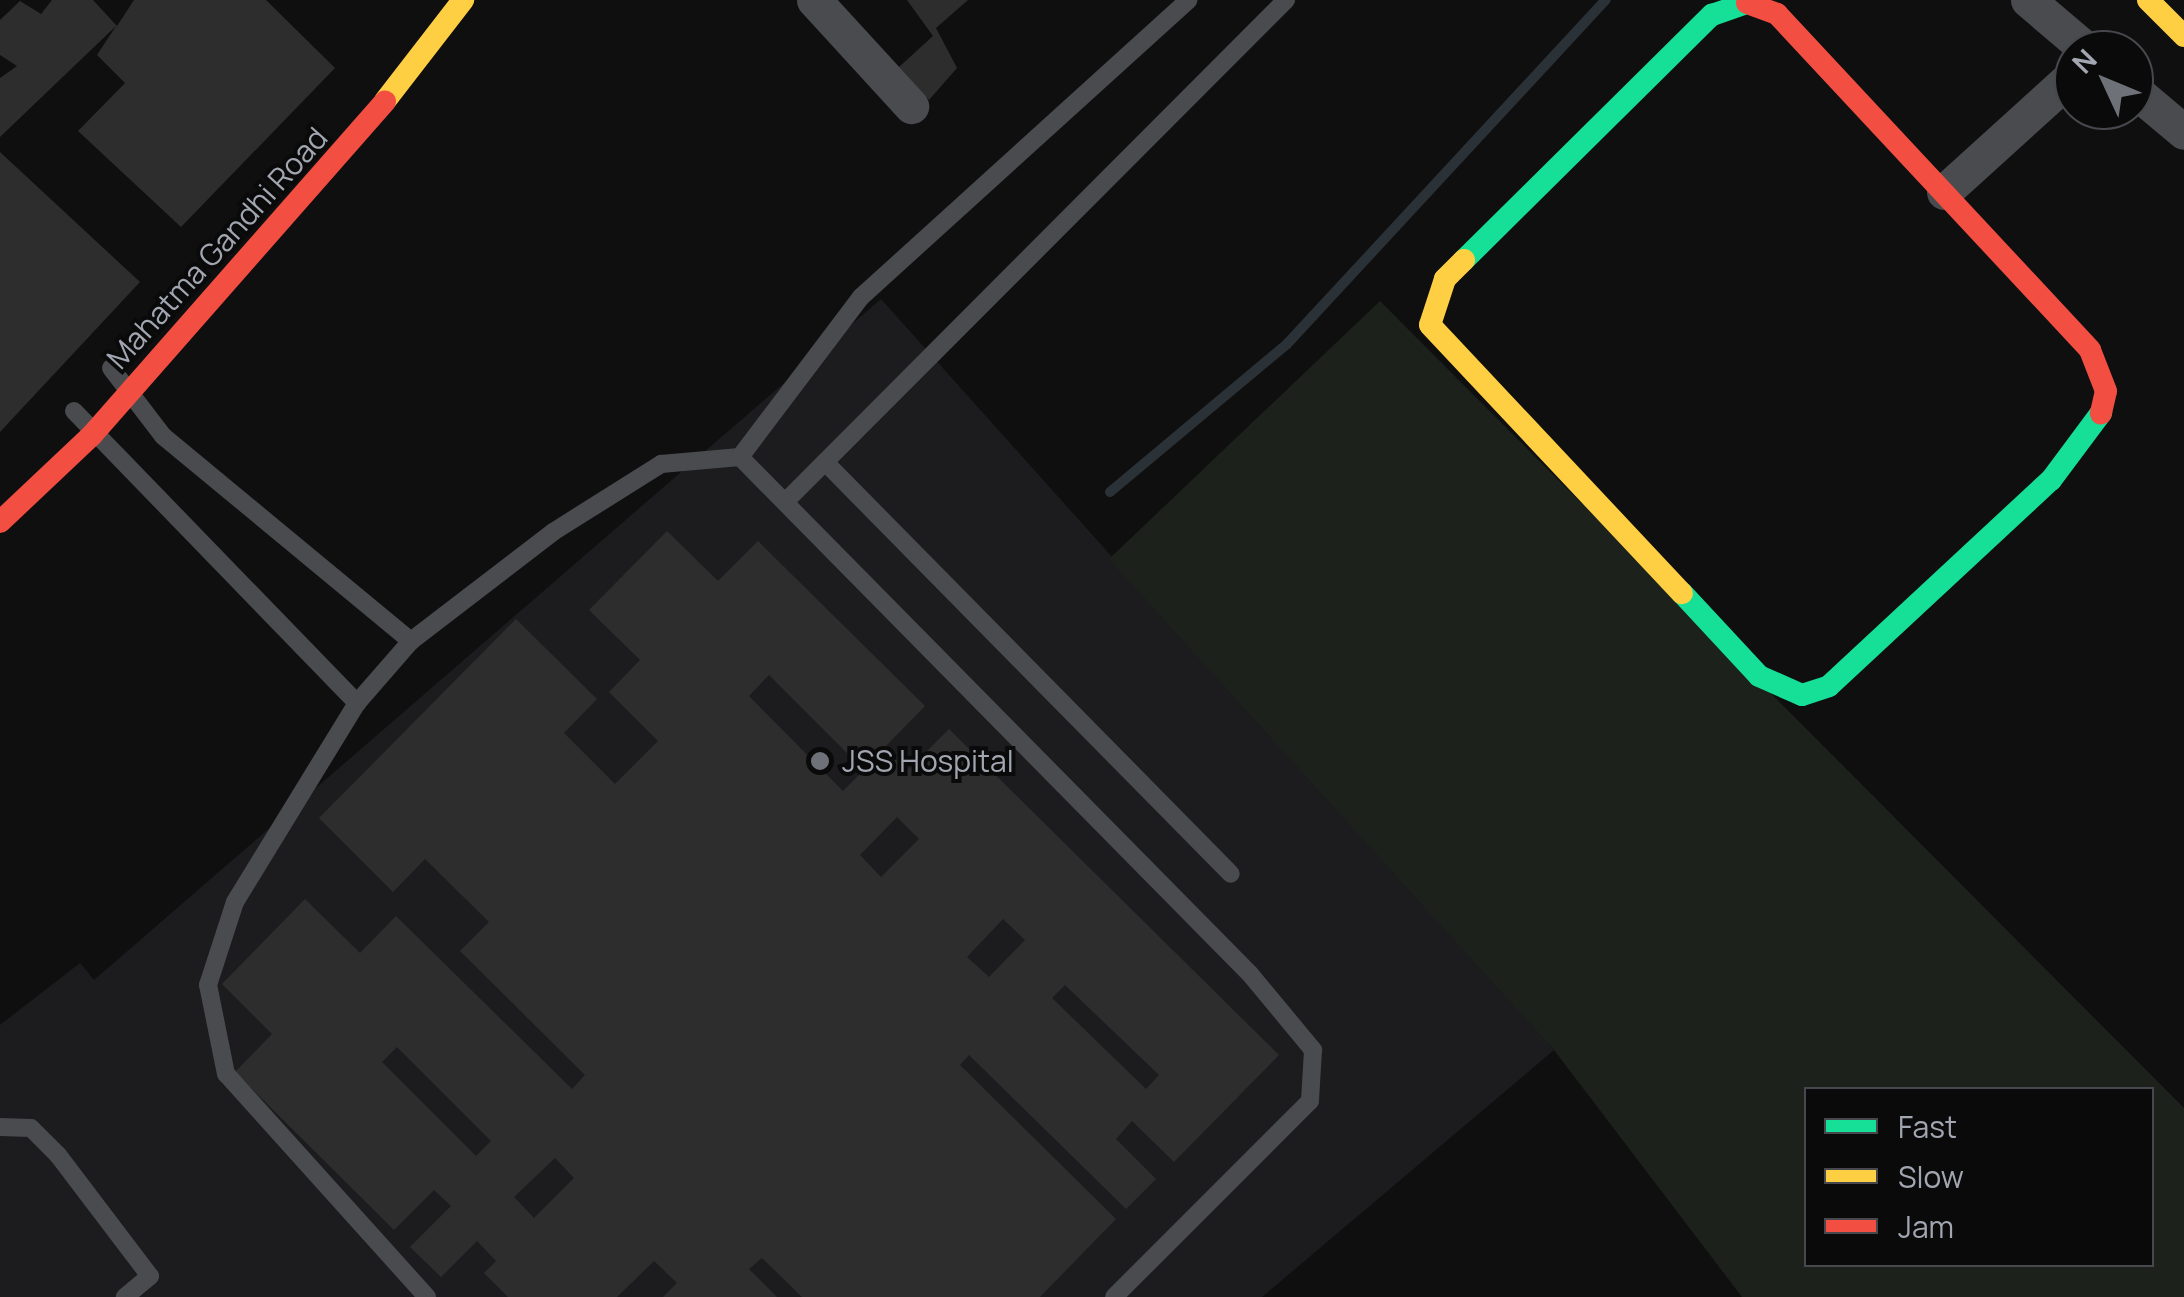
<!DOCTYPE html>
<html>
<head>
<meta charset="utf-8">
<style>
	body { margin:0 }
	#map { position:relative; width:2184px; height:1297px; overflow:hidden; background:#0f0f10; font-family:Manrope,sans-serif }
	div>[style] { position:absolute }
	.built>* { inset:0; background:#1c1c1e }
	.green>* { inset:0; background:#1c211c }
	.stream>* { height:10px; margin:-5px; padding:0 5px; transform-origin:5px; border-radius:5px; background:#2b3237 }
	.building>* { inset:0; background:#2d2d2e }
	.lane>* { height:18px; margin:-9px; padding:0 9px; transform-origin:9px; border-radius:9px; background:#4a4b4e }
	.street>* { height:35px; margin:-17.5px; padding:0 17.5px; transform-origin:17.5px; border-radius:17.5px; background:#4a4b4e }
	.fast>* { height:22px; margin:-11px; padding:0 11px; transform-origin:11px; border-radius:11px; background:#16e098 }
	.slow>* { height:22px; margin:-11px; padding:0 11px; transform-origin:11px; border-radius:11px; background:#ffcf43 }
	.jam>* { height:22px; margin:-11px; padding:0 11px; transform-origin:11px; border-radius:11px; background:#f24e42 }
	.dots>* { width:28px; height:28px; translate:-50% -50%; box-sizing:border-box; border:5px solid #0a0a0b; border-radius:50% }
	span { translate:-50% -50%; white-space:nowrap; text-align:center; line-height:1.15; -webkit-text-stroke:8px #0a0a0b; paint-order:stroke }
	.street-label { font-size:30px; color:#a1a6b0 }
	.poi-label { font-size:30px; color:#a1a6b0 }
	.left { translate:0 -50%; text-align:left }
	.legend { position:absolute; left:1804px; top:1087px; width:350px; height:180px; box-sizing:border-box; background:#0a0a0b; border:2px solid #46484d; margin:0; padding:12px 18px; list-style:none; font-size:30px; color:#a1a6b0 }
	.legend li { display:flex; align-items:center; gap:20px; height:50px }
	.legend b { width:50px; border:2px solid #46484d }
	.north { position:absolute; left:2054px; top:30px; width:100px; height:100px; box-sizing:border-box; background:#0a0a0b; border:2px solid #46484d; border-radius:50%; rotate:314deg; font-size:28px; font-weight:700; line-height:40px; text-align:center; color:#a1a6b0 }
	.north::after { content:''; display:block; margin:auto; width:35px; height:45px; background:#6e7178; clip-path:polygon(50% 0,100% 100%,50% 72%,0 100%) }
</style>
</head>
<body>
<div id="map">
	<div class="built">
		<div style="clip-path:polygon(881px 299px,1554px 1050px,1262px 1297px,0 1297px,0 1025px,80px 963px,94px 980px)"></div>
	</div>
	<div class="green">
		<div style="clip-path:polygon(evenodd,1380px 301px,2184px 1108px,2184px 1297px,1742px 1297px,1554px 1050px,1109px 559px,1380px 301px,1806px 1090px,2152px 1090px,2152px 1264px,1806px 1264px,1806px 1090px)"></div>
	</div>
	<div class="stream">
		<div style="left:1110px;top:492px;width:231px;rotate:-39.9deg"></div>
		<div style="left:1287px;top:344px;width:469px;rotate:-47.2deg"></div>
	</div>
	<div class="building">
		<div style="clip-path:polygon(52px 0,93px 0,117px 26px,134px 0,266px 0,335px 68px,181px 227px,78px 131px,125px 83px,97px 55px,116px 26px,0 137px,0 78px,17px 66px,0 55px,0 20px,20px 1px,41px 14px)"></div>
		<div style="clip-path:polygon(907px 0,968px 0,936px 28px,957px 68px,929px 100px,899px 67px,933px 36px)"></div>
		<div style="clip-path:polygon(0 152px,140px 282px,0 432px)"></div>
		<div style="clip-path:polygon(evenodd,667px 531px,718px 581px,758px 541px,925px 706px,886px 746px,909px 769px,949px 729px,1279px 1055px,1174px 1162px,1132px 1121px,1116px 1139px,1156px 1179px,1126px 1209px,969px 1055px,960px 1065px,1116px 1219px,1040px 1297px,802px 1297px,762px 1258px,749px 1269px,777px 1297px,663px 1297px,677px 1283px,654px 1261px,617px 1297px,508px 1297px,484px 1273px,496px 1261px,477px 1241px,441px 1277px,410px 1247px,451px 1206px,434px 1190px,394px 1230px,235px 1072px,272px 1034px,222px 984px,305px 899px,360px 953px,396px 916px,572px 1089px,585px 1075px,460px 951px,489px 922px,425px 859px,393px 892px,319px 818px,516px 619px,597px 699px,564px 733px,615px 784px,658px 741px,609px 692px,640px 660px,589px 610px,667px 531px,769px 675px,864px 770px,843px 791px,749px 696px,769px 675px,667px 531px,897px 817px,919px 839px,881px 877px,860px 855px,897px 817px,667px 531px,1003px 919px,1025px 940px,989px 977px,967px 957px,1003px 919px,667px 531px,1065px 985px,1159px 1075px,1146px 1089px,1052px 998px,1065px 985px,667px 531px,397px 1047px,491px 1141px,476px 1156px,382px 1062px,397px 1047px,667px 531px,555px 1158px,574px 1178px,534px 1218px,514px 1197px,555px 1158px)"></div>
	</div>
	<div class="lane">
		<div style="left:111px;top:368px;width:86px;rotate:52.6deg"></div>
		<div style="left:163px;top:436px;width:322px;rotate:39.6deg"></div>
		<div style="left:74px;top:411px;width:407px;rotate:45.9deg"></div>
		<div style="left:740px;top:457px;width:201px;rotate:-52.9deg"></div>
		<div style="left:861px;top:297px;width:442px;rotate:-42.2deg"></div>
		<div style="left:825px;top:462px;width:578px;rotate:45.42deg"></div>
		<div style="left:786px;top:501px;width:708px;rotate:-45.06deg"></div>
		<div style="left:0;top:1127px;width:31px;rotate:2deg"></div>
		<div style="left:31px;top:1128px;width:38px;rotate:45deg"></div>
		<div style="left:58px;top:1155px;width:152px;rotate:52.8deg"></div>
		<div style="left:150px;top:1276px;width:33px;rotate:140deg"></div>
		<div style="left:427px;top:1297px;width:300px;rotate:-132deg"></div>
		<div style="left:226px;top:1074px;width:91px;rotate:-101.4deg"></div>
		<div style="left:208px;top:985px;width:87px;rotate:-72deg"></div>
		<div style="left:235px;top:902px;width:233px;rotate:-58.5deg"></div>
		<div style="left:357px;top:703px;width:82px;rotate:-48.9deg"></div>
		<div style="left:411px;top:641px;width:179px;rotate:-37.5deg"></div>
		<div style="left:553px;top:532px;width:128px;rotate:-32.2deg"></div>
		<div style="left:661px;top:464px;width:79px;rotate:-5.1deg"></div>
		<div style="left:740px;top:457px;width:726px;rotate:45.39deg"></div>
		<div style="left:1250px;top:974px;width:99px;rotate:50.3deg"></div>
		<div style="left:1313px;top:1050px;width:51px;rotate:93.4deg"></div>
		<div style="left:1310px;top:1101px;width:277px;rotate:135deg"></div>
	</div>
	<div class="street">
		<div style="left:814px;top:0;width:144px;rotate:47.5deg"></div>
		<div style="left:2028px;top:0;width:77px;rotate:40.3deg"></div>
		<div style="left:2134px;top:90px;width:65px;rotate:40deg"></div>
		<div style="left:1944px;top:192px;width:176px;rotate:-42.2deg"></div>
	</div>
	<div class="fast">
		<div style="left:1464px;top:260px;width:349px;rotate:-44.7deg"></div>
		<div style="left:1712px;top:15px;width:37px;rotate:-19deg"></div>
		<div style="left:1682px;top:593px;width:113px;rotate:47.1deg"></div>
		<div style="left:1759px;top:676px;width:47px;rotate:23.8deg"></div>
		<div style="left:1802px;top:695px;width:28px;rotate:-18deg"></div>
		<div style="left:1829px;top:686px;width:303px;rotate:-42.9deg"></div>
		<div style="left:2051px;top:480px;width:84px;rotate:-53.3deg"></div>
	</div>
	<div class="slow">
		<div style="left:2148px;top:0;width:51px;rotate:45deg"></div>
		<div style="left:385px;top:101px;width:128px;rotate:-52.3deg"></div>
		<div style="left:1464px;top:260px;width:27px;rotate:135deg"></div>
		<div style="left:1445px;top:279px;width:48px;rotate:108.1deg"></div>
		<div style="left:1430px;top:325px;width:368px;rotate:46.8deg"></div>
	</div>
	<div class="jam">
		<div style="left:1747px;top:3px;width:32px;rotate:20deg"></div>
		<div style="left:1777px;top:14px;width:459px;rotate:47deg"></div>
		<div style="left:2090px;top:350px;width:44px;rotate:68.7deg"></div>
		<div style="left:2106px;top:391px;width:23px;rotate:103deg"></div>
		<div style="left:0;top:522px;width:127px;rotate:-43.4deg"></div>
		<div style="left:92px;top:435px;width:444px;rotate:-48.7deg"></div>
	</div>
	<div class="dots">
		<div style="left:820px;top:761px;background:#6e7178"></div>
	</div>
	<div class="street-label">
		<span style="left:217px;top:248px;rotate:-48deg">Mahatma Gandhi Road</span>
	</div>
	<div class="poi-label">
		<span class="left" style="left:842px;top:761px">JSS Hospital</span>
	</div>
	<ul class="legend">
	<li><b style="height:12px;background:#16e098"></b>Fast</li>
	<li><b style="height:12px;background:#ffcf43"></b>Slow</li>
	<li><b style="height:12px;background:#f24e42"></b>Jam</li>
	</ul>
	<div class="north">N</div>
</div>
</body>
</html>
